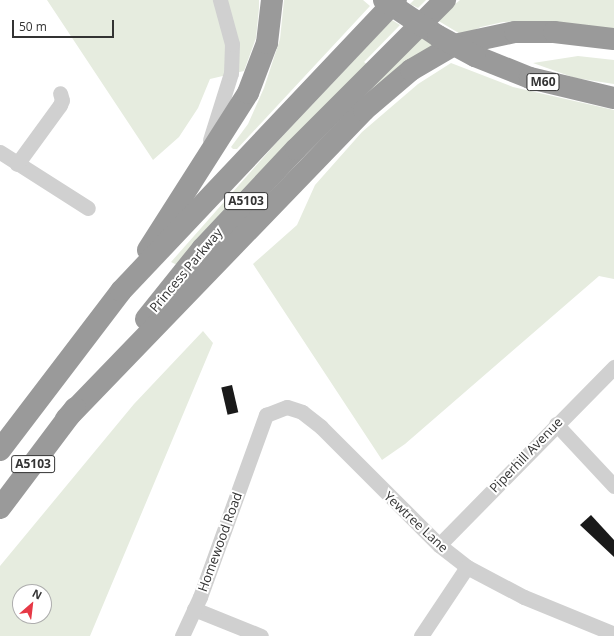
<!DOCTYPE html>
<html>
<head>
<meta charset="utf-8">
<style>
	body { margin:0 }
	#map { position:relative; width:614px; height:636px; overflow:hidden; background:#fff; font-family:"Open Sans",sans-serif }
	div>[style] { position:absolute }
	.green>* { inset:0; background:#e6ecdf }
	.building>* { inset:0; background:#1a1a1a; transform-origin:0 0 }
	.minor>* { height:15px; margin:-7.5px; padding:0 7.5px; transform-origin:7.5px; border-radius:7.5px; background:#d0d0d0 }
	.highway>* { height:22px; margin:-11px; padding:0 11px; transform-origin:11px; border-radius:11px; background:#9a9a9a }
	.highway-bridge>* { height:22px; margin:-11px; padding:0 11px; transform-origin:11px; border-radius:11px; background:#9a9a9a }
	span { translate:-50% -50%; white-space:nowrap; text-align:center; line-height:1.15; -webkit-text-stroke:4px #fff; paint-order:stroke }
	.shield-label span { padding:1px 3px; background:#fff; border:1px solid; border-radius:3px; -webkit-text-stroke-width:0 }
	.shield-label { font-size:12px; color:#333; font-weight:700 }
	.street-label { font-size:13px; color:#333 }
	.north { position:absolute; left:12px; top:584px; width:40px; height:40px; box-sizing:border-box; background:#fff; border:1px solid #adadad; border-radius:50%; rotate:28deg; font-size:11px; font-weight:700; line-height:16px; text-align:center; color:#333 }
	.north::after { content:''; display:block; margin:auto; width:14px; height:18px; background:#e63946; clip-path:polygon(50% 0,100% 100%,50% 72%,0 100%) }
	.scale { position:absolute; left:12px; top:20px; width:102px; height:18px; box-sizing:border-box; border:2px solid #333; border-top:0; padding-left:5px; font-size:12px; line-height:14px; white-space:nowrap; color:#333; -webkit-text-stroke:3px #fff; paint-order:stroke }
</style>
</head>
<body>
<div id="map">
	<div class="green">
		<div style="clip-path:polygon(47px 0,259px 0,259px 8px,256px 38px,244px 71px,210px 79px,198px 108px,179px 137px,153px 160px)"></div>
		<div style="clip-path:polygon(284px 0,363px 0,370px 6px,237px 149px,233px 149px,231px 147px,248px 124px,264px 88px,280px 39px)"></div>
		<div style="clip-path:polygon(414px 0,426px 0,418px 8px,410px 4px)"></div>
		<div style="clip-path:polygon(460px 0,614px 0,614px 30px,535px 21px,503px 22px,481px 27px,462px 35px,437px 20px)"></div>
		<div style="clip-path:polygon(392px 20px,400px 25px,364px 62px,368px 65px,177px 265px,171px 262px,277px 142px)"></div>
		<div style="clip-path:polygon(420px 37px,434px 46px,343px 120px)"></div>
		<div style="clip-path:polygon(578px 56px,614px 60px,614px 84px,575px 78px,533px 63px)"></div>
		<div style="clip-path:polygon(451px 63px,513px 87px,614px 110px,614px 279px,599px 276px,405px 444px,382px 460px,253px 264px,297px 225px,315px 185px,362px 132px,418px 84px)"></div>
		<div style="clip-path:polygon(evenodd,203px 331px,213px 343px,90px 636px,0 636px,0 566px,134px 404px,203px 331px,20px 592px,44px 592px,44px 616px,20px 616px,20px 592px)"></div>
	</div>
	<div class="building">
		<div style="left:232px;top:385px;width:28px;height:11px;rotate:77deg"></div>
		<div style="clip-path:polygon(591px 515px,614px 540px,614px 557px,580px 525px)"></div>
	</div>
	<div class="minor">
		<div style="left:210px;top:140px;width:70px;rotate:-72.6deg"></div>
		<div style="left:231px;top:73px;width:29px;rotate:-88deg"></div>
		<div style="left:232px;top:44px;width:46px;rotate:-105.3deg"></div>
		<div style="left:0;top:152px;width:104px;rotate:32.5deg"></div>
		<div style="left:17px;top:164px;width:73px;rotate:-53.9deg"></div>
		<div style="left:60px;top:105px;width:5px;rotate:-68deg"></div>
		<div style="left:62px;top:100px;width:7px;rotate:-106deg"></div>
		<div style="left:556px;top:424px;width:85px;rotate:46.9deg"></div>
		<div style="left:439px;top:545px;width:250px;rotate:-45.5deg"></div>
		<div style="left:194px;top:609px;width:72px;rotate:21.9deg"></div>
		<div style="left:182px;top:636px;width:43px;rotate:-65.2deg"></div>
		<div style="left:200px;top:597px;width:194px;rotate:-70.1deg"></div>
		<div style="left:266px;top:415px;width:22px;rotate:-21deg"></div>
		<div style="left:287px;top:407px;width:16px;rotate:18deg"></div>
		<div style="left:302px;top:412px;width:24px;rotate:38deg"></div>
		<div style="left:321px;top:427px;width:167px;rotate:45deg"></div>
		<div style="left:439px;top:545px;width:36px;rotate:38deg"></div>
		<div style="left:467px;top:567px;width:64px;rotate:27.8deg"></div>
		<div style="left:524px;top:597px;width:97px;rotate:22.3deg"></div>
		<div style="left:421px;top:636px;width:83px;rotate:-56.3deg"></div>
	</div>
	<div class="highway">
		<div style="left:475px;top:56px;width:59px;rotate:21.8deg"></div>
		<div style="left:530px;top:78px;width:86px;rotate:13.4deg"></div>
		<div style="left:148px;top:250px;width:186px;rotate:-57.5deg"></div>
		<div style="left:248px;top:93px;width:53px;rotate:-69.2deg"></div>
		<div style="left:267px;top:43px;width:43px;rotate:-83.4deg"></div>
		<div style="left:146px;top:319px;width:90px;rotate:-51.3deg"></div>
		<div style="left:202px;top:249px;width:137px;rotate:-46.8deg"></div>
		<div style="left:296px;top:149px;width:211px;rotate:-45deg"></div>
		<div style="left:66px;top:419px;width:429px;rotate:-46deg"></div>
		<div style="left:364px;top:110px;width:62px;rotate:-40.4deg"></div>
		<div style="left:411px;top:70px;width:50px;rotate:-30.2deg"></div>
		<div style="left:454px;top:45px;width:62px;rotate:-12deg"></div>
		<div style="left:515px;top:32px;width:39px"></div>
		<div style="left:554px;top:32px;width:60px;rotate:6.7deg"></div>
		<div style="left:0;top:450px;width:200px;rotate:-52.7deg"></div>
		<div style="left:121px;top:291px;width:400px;rotate:-46.6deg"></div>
		<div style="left:0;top:508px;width:125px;rotate:-53.1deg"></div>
	</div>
	<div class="highway-bridge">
		<div style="left:384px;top:0;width:65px;rotate:33.7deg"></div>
		<div style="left:438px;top:36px;width:42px;rotate:28.4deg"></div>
	</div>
	<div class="shield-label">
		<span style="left:543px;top:82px">M60</span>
		<span style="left:246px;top:201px">A5103</span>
		<span style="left:33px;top:464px">A5103</span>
	</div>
	<div class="street-label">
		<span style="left:186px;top:270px;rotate:-50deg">Princess Parkway</span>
		<span style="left:526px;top:455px;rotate:-46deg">Piperhill Avenue</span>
		<span style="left:416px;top:522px;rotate:43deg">Yewtree Lane</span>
		<span style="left:220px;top:542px;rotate:-70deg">Homewood Road</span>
	</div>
	<div class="north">N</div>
	<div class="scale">50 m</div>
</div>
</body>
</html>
